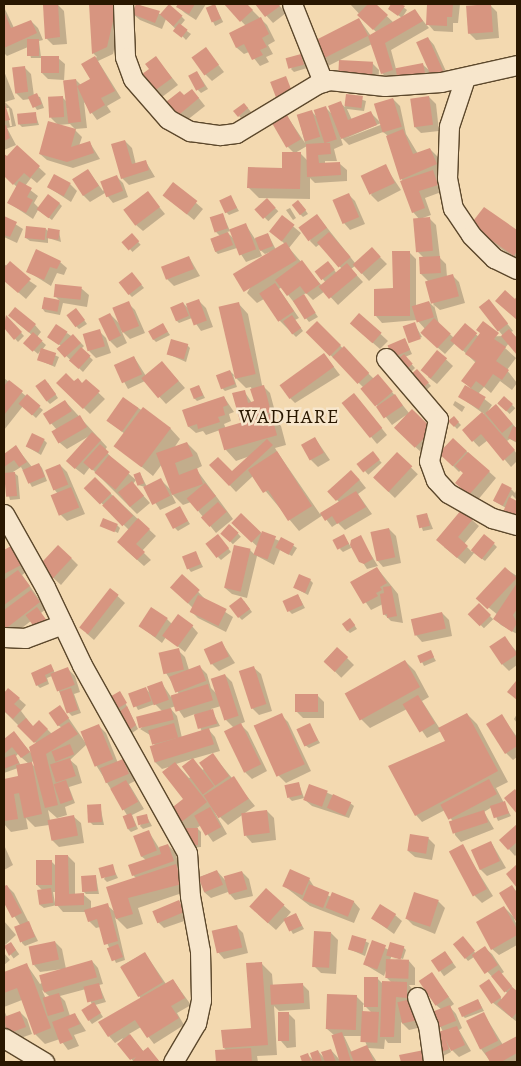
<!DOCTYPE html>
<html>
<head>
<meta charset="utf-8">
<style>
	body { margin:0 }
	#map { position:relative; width:521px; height:1066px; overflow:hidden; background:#f3d9b0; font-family:Alegreya,serif }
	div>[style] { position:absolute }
	.shadow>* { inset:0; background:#0003; transform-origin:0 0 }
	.building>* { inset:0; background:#d79580; transform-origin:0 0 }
	.roads { filter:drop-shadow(1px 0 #5c482c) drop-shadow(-1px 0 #5c482c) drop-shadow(0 1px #5c482c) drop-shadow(0 -1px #5c482c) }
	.minor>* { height:19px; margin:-9.5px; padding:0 9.5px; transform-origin:9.5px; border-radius:9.5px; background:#f7e6cc }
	span { translate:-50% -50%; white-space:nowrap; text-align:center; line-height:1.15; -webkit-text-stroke:5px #f7e6cc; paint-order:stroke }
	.neighbourhood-label { font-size:20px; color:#291700; letter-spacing:1px }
	.frame { position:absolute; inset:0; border:5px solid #291700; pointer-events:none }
</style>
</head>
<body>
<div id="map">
	<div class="shadow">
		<div style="clip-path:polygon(90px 4px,119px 4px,124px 9px,113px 54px,98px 61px,121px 98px,107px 106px,111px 112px,97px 120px,84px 102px,87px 128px,75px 129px,70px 124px,58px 125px,51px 118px,62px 97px,66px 101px,64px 80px,48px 79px,41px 72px,42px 58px,31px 58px,28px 47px,7px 56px,4px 53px,4px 7px,14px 28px,31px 21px,38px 28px,43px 40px,39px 41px,41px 57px,58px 58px,65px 64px,64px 81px,76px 80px,81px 85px,92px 79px,83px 65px,97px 57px,93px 53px)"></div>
		<div style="clip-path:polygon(137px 4px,162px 15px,182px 17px,185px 20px,180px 26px,191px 34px,186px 40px,166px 19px,162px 29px,140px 20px,133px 14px)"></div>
		<div style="clip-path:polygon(180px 4px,206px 4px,196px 20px,185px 13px,178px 7px)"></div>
		<div style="clip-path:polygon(225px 4px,246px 4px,267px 25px,275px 41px,268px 45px,273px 54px,266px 57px,269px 62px,260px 66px,249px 52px,244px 54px,237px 48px,230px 34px,246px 26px)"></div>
		<div style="clip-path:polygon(256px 4px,278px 4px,286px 13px,273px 23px)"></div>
		<div style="clip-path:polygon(350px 4px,374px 4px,394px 23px,415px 11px,429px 28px,391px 50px,396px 69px,422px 64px,430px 71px,432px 84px,389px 80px,382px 73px,372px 44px,326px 67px,320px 61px,359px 19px,371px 36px,377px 33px)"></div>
		<div style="clip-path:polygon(393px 4px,399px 4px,407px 10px,402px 18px,389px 8px)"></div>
		<div style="clip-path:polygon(429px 4px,460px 4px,458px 23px,453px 23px,453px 32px,434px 31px,428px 24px)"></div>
		<div style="clip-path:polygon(58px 5px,64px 11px,67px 44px,53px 45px,46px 38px)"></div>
		<div style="clip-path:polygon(490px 5px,497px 12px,499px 38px,476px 40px,469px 33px)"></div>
		<div style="left:215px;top:6px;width:18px;height:9px;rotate:63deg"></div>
		<div style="clip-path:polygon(428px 38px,434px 45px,450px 80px,433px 78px)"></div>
		<div style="clip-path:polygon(206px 49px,224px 72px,212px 81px,205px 74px)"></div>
		<div style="clip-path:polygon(301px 55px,307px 68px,294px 72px,291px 69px)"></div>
		<div style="clip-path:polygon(156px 58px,178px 85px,158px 100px,151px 93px,151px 69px)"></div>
		<div style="clip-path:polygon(372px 63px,379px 70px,378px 86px,346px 84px)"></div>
		<div style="clip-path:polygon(24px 67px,31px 74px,34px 96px,40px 97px,44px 108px,37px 110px,30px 99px,23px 100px,16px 93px)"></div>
		<div style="clip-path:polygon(evenodd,4px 71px,15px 99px,5px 102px,12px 109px,16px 126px,7px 128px,16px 145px,4px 150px,4px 71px,6px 108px,9px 108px,12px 126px,10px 126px,6px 108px)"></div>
		<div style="clip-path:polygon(197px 72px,208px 89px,201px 93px,198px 90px)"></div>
		<div style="clip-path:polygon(evenodd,347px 95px,366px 101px,364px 111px,347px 109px,352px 120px,371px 113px,381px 123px,344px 139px,383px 124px,393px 99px,400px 106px,406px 134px,418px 154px,430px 149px,440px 159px,444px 191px,425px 198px,431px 215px,420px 219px,430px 219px,436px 225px,440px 258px,446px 264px,447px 277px,452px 275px,459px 282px,465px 303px,440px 310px,434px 305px,439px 324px,454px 338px,465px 325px,479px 337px,503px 336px,480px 307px,489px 300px,513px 331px,511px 332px,517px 339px,517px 353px,509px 343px,505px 348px,516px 358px,507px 370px,517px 383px,512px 390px,500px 381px,491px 393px,484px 387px,478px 394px,492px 405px,488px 411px,502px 412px,517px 429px,517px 443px,510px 439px,507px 441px,517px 454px,517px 461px,511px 467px,488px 440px,479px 447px,463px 430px,484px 414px,460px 397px,471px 389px,463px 381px,476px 363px,455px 343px,445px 354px,427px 338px,426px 330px,417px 320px,382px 323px,376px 316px,394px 290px,409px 252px,416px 259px,416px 306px,429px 302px,434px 307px,429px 282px,421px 274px,424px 258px,418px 252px,420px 220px,413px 212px,387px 135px,383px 132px,349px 145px,340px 136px,343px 145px,334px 149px,337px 161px,325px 161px,325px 164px,340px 164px,347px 170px,347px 181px,315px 183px,310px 178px,310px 199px,259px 198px,249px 188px,283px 169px,294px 153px,288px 147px,287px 116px,305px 143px,298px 116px,312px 112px,318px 118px,325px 107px,333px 115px,340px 103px,345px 107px,347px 95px,307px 146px,308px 161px,301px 154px,295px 153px,307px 146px)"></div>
		<div style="clip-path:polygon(198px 97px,205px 106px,181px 125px,175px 118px)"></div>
		<div style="clip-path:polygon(429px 97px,436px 104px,439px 131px,421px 133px,414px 126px)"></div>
		<div style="clip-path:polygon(247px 107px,251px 112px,242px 119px,239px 116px)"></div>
		<div style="clip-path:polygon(35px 113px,39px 125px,22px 127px,19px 124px)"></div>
		<div style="clip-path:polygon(75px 130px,82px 137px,79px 146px,90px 143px,100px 159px,73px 168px,47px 160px,40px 154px)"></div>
		<div style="clip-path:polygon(125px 141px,132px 148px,136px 165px,146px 162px,155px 177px,129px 185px,122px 178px)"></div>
		<div style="clip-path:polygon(17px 147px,46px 174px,37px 183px,31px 178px,25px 186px,38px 196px,34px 203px,39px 208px,59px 203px,62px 206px,52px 220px,38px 210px,33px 219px,9px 203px,17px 187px,4px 175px,4px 156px,7px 158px)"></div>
		<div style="clip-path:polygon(385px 166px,401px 190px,378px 202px,371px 195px)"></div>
		<div style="clip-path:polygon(88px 170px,103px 191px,116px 176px,123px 183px,128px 197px,113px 203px,105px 193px,90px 202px,83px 195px)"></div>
		<div style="clip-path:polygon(173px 183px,203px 209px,194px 220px,171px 201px)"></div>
		<div style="clip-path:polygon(70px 184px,77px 191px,71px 202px,48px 187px)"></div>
		<div style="clip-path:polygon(147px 192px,165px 214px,143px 231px,136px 225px)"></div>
		<div style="clip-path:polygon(348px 194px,355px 201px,365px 224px,350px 230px,344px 223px)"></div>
		<div style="clip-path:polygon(230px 196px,239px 211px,229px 215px,226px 212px)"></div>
		<div style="left:267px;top:200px;width:16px;height:14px;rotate:45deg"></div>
		<div style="clip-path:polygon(301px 204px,308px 214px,303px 217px,300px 214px)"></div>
		<div style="clip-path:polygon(290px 208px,296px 218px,293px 220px,286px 210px)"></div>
		<div style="clip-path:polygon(484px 208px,517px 232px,517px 260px,482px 235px)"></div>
		<div style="clip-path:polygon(evenodd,223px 215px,230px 231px,246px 225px,255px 239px,268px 234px,276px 250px,285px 244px,270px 231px,282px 217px,301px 233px,289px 248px,323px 287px,327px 284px,316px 271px,331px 265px,337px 274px,342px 269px,320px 244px,316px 247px,310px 241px,317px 215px,355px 263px,378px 255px,387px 264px,369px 281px,355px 266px,351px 269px,363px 282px,338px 305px,325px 291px,313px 300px,306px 293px,303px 295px,318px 317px,309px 322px,282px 287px,279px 289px,299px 318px,295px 320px,303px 331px,296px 337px,279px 320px,264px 299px,257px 303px,247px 293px,270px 252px,265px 254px,259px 249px,262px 256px,246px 262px,237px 248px,218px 254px,215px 251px,211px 239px,220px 236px,216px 232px,223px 215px,231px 231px,234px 239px,227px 232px,231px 231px)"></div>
		<div style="clip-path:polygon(4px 217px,23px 229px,17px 243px,4px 237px)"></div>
		<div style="clip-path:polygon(46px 229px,49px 232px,59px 231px,61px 242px,48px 238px,48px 243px,30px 241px,26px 238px)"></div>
		<div style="left:132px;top:235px;width:13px;height:11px;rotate:48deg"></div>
		<div style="clip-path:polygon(189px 257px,200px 276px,174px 286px,167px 279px)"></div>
		<div style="clip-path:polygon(60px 262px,67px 268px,64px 275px,57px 273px,51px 286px,27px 271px)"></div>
		<div style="clip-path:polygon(4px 264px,37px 286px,26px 299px,4px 280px)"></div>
		<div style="clip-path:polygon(135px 277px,144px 288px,132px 297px,129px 294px)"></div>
		<div style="clip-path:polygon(56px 285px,82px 289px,89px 295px,87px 307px,63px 303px,60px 315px,45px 312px,42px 308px,45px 298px,60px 301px,55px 296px)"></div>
		<div style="clip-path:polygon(199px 301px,206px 308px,213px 327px,201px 331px,192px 318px,179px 323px,176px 320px,183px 303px,189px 309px)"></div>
		<div style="clip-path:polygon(128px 303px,135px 310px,145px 333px,130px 339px,121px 330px,127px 343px,117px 348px,110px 341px,110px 314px,120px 324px)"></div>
		<div style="clip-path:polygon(238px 303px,248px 314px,262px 385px,270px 393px,277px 419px,274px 419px,281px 426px,286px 445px,275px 448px,278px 453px,320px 514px,339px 502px,329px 491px,358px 478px,366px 488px,358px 494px,372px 514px,345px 530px,338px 523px,332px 527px,323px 515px,299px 531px,253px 476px,236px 492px,211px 465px,232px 473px,250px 456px,236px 461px,226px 450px,220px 430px,206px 435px,203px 431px,196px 433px,189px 427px,184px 411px,224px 397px,234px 412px,229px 414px,231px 421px,224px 424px,226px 429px,245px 424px,241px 420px,244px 391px,252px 403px,255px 402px,251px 387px,246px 388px,233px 375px,237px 387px,225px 391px,222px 388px,230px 371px,236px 377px)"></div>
		<div style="clip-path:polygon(79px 313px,87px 324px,79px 329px,76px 326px)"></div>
		<div style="clip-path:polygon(360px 315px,388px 341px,380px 349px,358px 330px)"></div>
		<div style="clip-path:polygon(6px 316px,24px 336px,18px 342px,4px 326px)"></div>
		<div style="clip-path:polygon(16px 322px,35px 325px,41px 332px,37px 337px,46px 345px,42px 350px,59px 357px,55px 367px,39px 360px,41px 350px,38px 354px,25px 343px,32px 335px)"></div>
		<div style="clip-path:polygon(317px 323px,374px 379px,384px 382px,409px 413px,432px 430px,423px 454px,395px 428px,406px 415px,392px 425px,364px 388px,307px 332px)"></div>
		<div style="clip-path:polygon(414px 323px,422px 337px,410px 342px)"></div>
		<div style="clip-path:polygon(163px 325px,170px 335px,156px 342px,153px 339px)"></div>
		<div style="clip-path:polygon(99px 331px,106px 338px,111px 353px,96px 358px,89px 351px)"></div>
		<div style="clip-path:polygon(67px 333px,81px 343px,84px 346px,81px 349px,93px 360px,83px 372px,60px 350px,63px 347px,52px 340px)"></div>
		<div style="clip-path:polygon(405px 339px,412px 354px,405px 357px,415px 368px,408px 375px,393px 357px)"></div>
		<div style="clip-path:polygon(187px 345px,190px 348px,186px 362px,168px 354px)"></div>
		<div style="clip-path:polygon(437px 351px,453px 366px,437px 384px,428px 377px)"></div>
		<div style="clip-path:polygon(324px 354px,340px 375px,295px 403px,288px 396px)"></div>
		<div style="clip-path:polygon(134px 357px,146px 376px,168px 369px,185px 388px,166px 404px,145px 381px,128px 389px,115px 365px)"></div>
		<div style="clip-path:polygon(417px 371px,431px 386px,422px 394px)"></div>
		<div style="clip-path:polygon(4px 378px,43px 410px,36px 418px,23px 406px,4px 430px)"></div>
		<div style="clip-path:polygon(86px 381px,105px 399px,90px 414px,58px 383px,82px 385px)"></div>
		<div style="clip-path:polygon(48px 383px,58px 398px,50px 404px,47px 401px)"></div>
		<div style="clip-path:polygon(199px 386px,205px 398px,197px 401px,194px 398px)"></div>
		<div style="left:504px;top:397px;width:16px;height:8px;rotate:45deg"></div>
		<div style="clip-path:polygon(124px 399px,170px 428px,180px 439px,174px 448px,187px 443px,197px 453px,202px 466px,196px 469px,233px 519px,216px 533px,191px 502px,183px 505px,171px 493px,176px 503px,160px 510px,145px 487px,138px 485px,140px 473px,147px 487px,161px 480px,171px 490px,162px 464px,153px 476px,116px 446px,125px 434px,108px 421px)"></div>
		<div style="clip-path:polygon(65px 401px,107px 447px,105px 450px,114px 461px,136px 480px,133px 484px,150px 503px,137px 514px,90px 467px,84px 475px,75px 468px,91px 435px,67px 449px,60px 443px,57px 430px,51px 423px)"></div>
		<div style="clip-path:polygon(360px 401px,387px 435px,377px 444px,343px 403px)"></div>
		<div style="clip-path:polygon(455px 401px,465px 407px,462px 412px,453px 405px)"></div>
		<div style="clip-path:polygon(454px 418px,461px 425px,457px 429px,450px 421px)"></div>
		<div style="clip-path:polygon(315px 438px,330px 460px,318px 467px,311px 460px)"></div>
		<div style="clip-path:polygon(453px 439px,496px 478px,477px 501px,463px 489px,464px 474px,461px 470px,459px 472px,440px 453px)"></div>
		<div style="clip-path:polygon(44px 440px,47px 443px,41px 455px,26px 446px)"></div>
		<div style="clip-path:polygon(16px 447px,32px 467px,39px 464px,42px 468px,47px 481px,32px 487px,21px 467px,13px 472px,18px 476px,20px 499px,10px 500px,4px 478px,4px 455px)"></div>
		<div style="left:373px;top:453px;width:13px;height:18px;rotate:48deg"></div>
		<div style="left:397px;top:454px;width:29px;height:33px;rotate:44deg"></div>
		<div style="clip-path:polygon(60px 465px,67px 472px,85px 514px,67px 521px,60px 514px,58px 494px,54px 489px)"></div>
		<div style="clip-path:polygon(95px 479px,156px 536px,142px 551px,151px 560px,144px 566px,125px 549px,129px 530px,86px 488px)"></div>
		<div style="clip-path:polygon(517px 488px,517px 500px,512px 495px,510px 499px,517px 502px,517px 524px,506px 508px,494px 501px,511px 489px,515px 493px)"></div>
		<div style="clip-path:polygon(179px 507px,190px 524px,178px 531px,175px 528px)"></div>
		<div style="clip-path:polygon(462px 511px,479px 526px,464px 544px,472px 552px,494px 544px,497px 547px,485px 561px,474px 553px,465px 564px,444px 547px)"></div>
		<div style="clip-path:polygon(241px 514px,262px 534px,280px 541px,281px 538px,297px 548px,292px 556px,280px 550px,274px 565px,257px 556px,247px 598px,232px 594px,225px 588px,250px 550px,255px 555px,258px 547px,239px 530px)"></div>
		<div style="clip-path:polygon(427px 514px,433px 529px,423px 531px,418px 516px)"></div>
		<div style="clip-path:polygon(102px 525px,117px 525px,120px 528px,118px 533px)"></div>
		<div style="left:230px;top:525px;width:16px;height:11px;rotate:47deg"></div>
		<div style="clip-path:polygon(389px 529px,396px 536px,401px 563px,383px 567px,377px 560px)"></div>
		<div style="clip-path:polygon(344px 536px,351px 547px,352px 541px,360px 537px,378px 566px,367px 569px,353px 547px,343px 552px,340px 549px)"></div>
		<div style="clip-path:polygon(221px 539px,231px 552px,221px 560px,218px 557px)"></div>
		<div style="clip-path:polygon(10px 548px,26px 572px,22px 575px,46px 609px,8px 639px,4px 635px,4px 551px)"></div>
		<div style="clip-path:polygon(196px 553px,203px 567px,191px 572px,188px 568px)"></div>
		<div style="clip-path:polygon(71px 558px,78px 565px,61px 585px,48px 573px)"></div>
		<div style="clip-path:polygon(377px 568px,398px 594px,403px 623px,391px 621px,384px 614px,383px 604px,371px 610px,352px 582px)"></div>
		<div style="clip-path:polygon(506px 569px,517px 576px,517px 634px,501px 625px,495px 619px,498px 615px,483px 603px)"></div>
		<div style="clip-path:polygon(182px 575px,205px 599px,233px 617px,226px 632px,198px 618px,191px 611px,193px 608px,171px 587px)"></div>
		<div style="clip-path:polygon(310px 580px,313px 583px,308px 595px,295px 588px)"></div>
		<div style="clip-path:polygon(110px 589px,125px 603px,94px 640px,86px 633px)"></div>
		<div style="clip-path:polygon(298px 595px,305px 608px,292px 614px,289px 611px)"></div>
		<div style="clip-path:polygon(244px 601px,252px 612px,242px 620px,239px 617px)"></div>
		<div style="left:479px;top:605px;width:20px;height:13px;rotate:45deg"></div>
		<div style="clip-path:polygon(442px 613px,449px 620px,452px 636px,422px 642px,416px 635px)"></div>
		<div style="clip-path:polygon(167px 619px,172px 624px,192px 626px,198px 633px,185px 652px,166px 637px,162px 643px,140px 626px)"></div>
		<div style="clip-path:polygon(353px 623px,357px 629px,350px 633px,347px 630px)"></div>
		<div style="clip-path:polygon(505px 638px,517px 652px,517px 665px,509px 671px,502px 664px)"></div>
		<div style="clip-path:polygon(222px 643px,235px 663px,219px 671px,212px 664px)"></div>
		<div style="left:337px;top:648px;width:24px;height:18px;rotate:45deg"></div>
		<div style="clip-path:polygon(evenodd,178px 650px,185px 657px,189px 670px,200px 667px,207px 674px,211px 688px,218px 695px,225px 675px,232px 682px,245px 722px,240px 724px,248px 732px,267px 771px,252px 779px,245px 772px,234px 728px,226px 720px,221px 706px,211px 709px,220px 726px,208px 729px,215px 737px,220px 751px,192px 759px,203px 770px,213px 755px,255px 806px,228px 825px,214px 811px,227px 834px,213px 842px,201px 825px,197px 828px,201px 832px,201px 847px,190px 848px,187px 829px,180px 823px,185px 799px,172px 766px,162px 769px,155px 762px,151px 747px,155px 746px,150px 735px,140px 729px,162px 711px,155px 704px,138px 710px,130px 694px,145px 688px,151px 694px,161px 682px,171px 697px,179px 694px,166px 673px,178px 650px,176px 706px,184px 718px,195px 714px,202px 732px,182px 738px,177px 716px,170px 708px,176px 706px,178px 650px,192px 759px,191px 777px,189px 778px,176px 764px,192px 759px)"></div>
		<div style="clip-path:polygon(430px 651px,436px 661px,424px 666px,419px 656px)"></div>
		<div style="clip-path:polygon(405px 661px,415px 671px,429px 697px,422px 701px,440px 729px,467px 714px,477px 724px,508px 782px,496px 788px,511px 816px,498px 821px,492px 807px,484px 812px,494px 829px,461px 842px,455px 835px,454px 823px,445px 810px,422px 822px,416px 815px,447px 742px,441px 731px,427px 738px,407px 709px,370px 728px,360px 718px)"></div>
		<div style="clip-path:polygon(51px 666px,55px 673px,68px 669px,75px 676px,80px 692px,74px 694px,81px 713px,72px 716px,69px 713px,52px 676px,47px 678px,49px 684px,40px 688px,37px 685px)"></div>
		<div style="clip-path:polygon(254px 668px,261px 674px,272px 711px,259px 715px,252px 708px)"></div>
		<div style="clip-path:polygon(evenodd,8px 689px,26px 705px,21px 711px,33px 727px,39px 721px,52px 734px,62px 728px,58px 725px,63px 710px,85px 742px,99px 726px,106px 733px,118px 763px,122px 761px,129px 767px,135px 781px,129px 784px,144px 809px,132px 815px,138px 829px,131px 832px,128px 829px,127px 815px,96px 765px,87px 744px,70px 760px,77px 766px,82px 783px,69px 787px,75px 803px,65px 807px,67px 815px,57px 818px,48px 810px,50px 820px,74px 817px,81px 823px,84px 843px,59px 847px,52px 840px,49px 825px,35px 827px,26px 818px,28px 829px,11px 832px,4px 824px,4px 780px,20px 777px,18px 768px,4px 773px,4px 741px,14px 733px,32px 754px,37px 744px,4px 711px,4px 695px,8px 689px,19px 753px,22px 758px,29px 764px,21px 766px,16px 756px,19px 753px,8px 689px,34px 760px,36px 768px,31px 763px,34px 760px)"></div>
		<div style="clip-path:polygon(120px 692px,138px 729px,132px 733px,116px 710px)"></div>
		<div style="clip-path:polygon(317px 695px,324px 702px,324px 718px,303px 718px,296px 711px)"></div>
		<div style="clip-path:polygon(517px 714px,517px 723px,514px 719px)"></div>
		<div style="clip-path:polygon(281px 715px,288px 722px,311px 771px,286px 783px,279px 776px)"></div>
		<div style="clip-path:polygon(502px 716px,517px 737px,517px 757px,513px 760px,506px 753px)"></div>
		<div style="clip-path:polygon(309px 724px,320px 743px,309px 748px,305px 745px)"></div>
		<div style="clip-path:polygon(299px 784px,304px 798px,292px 801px,289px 798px)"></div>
		<div style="clip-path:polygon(310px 785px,350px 803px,354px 806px,349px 818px,312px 806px,305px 800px)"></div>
		<div style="clip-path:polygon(100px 805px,104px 825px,93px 825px,90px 822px)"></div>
		<div style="clip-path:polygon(267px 811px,274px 818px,276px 840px,252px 843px,246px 836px)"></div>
		<div style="clip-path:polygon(146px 815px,152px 826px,143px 829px,140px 826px)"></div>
		<div style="clip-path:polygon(517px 826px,517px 854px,515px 856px,501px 840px)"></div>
		<div style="clip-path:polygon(evenodd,149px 832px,159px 848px,168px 845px,175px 852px,188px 891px,138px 908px,143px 924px,127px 929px,115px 917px,125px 960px,116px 963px,100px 927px,96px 928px,89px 921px,86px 912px,63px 912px,57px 905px,44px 908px,40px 905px,43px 891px,37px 885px,51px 861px,56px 866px,68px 856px,75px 863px,75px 895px,84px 895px,91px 901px,91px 910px,107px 905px,116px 913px,136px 878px,133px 875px,146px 860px,141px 856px,149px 832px,53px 892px,56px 892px,55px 903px,53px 892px)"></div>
		<div style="clip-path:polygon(428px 838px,435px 845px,432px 860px,415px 857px,408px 851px)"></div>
		<div style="clip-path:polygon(491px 842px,506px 868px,487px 876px,480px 869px)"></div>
		<div style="clip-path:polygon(4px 845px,13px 865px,4px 870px)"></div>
		<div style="clip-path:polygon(462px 846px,493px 896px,482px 903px,475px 896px)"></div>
		<div style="clip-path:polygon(112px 866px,118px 878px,107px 882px,104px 879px)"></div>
		<div style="clip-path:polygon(217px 871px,225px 880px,242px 872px,249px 879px,253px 896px,235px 900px,228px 892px,211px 898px,204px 892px,199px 877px)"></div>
		<div style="clip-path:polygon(96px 877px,99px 894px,86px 894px,83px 891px)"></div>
		<div style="clip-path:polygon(309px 879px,315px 888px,331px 897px,354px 902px,360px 909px,354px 923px,310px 906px,284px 886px)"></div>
		<div style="clip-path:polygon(7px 886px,14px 893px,38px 941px,25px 946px,22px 943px,20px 925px,4px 900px,4px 888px)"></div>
		<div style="clip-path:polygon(512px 887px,517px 892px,517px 921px,514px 919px,517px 925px,517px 945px,499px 955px,492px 949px,504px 907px,514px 917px)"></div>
		<div style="clip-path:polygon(266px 890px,291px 912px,286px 918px,296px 914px,304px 929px,293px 934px,285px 920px,276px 930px,258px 914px)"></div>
		<div style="clip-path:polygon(179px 901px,190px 919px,164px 928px,157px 921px)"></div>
		<div style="clip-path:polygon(438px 901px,445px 908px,435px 934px,413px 925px,406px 918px)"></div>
		<div style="clip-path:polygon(395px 915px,402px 921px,394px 934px,372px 918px)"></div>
		<div style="clip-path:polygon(4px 921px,16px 935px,4px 946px)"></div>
		<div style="clip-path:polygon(236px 926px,243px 933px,248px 953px,224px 959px,218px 952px)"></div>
		<div style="clip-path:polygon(331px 933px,338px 940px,336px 974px,321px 973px,314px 966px)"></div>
		<div style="clip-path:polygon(353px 936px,369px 943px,365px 956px,349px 949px)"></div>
		<div style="clip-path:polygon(466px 941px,476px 954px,485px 948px,492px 954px,504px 972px,501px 974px,517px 993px,517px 1022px,492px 1002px,491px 983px,502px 1000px,508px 994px,474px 957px,468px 961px,454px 944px)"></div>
		<div style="clip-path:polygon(evenodd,55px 942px,62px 949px,66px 969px,92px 961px,98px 968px,103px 984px,99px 985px,106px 1002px,95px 1005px,103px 1017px,92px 1024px,89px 1020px,92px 1005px,86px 989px,60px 996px,65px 1001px,70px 1016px,75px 1014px,86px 1031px,74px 1035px,79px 1046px,68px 1050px,60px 1039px,45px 1044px,35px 1034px,22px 1000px,4px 1007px,4px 973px,27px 965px,40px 984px,63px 969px,40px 972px,34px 965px,55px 942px,42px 990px,48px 995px,50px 997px,46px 999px,42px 990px)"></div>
		<div style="clip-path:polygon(evenodd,373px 942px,389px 950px,403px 947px,406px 950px,403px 959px,391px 955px,391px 958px,409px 961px,415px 968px,415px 985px,409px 985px,413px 990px,422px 1027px,409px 1030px,401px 1022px,401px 1043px,388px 1043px,385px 1039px,384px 1049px,368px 1048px,377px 1062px,303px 1062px,301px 1057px,308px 1055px,314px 1061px,318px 1051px,324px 1058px,331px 1050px,339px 1059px,334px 1035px,327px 1029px,356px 996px,365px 1005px,377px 978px,383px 984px,391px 982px,387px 978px,387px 968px,384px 976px,364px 964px,373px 942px,391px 958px,399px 960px,389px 961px,391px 958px,373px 942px,363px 1004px,372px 1013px,363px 1013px,363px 1004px,373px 942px,344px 1036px,363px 1036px,367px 1046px,352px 1053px,344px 1036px)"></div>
		<div style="left:11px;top:943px;width:14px;height:7px;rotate:54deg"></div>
		<div style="left:445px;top:952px;width:19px;height:15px;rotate:54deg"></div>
		<div style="clip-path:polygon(4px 953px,10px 960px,4px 965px)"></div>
		<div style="clip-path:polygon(145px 953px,166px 984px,173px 980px,191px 1005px,177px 1013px,184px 1025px,154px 1044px,141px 1027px,129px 1034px,144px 1052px,154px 1056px,160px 1062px,134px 1062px,119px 1044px,123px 1038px,115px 1043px,109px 1036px,141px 999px,121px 966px)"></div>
		<div style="clip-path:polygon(262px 964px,272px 974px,273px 986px,302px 984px,309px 991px,310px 1009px,279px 1011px,274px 1006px,277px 1055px,257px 1056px,258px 1062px,217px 1062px,216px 1052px,227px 1051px,224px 1048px,252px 1029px)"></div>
		<div style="clip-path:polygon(432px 974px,454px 1004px,450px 1007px,456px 1014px,462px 1028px,459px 1030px,471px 1051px,459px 1057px,449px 1047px,451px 1052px,443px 1056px,440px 1052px,443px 1032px,434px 1013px,442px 1010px,436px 1005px)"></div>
		<div style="clip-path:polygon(478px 1000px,484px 1011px,465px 1018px,462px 1015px)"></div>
		<div style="clip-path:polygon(4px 1010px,7px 1017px,20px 1012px,27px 1019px,32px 1034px,15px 1040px,4px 1027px)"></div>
		<div style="clip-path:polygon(288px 1013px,295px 1020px,296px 1047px,287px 1048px,281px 1041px)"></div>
		<div style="clip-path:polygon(484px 1014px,503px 1045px,517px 1039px,517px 1062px,491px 1062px,481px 1049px)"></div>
	</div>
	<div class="building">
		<div style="clip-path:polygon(54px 4px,58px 4px,60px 37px,45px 39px,43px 5px)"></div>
		<div style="clip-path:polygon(89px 4px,117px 4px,107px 47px,92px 54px)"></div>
		<div style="clip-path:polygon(136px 4px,160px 11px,155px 23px,132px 14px)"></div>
		<div style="left:169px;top:4px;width:18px;height:14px;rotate:41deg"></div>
		<div style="clip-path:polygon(178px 4px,195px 4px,189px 14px,176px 7px)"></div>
		<div style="left:215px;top:4px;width:16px;height:10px;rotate:68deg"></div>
		<div style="clip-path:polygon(224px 4px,247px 4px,253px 10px,240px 22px)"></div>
		<div style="clip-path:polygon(255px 4px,278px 4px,280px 6px,265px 17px)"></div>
		<div style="clip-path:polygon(368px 4px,376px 4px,388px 15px,373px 30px,357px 15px)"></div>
		<div style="clip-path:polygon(391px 4px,401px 4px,405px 6px,398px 16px,388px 9px)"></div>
		<div style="clip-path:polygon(427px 4px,453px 4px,452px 17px,447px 17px,447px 26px,426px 25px)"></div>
		<div style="left:491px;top:4px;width:28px;height:25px;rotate:86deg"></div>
		<div style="clip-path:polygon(415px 9px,423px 21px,385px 43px,393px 70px,381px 74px,368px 36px)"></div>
		<div style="clip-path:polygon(4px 11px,11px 28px,31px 20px,37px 33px,4px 48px)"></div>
		<div style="clip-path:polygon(261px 17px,269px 34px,262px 38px,267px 47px,260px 50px,263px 55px,252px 60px,244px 44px,236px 48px,229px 33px)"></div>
		<div style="left:359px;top:18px;width:20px;height:56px;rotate:63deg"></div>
		<div style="left:179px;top:23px;width:11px;height:10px;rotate:38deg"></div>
		<div style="left:428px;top:37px;width:39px;height:13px;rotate:66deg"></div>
		<div style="left:27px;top:39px;width:12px;height:17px"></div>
		<div style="left:206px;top:47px;width:22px;height:18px;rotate:54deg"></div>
		<div style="left:301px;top:54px;width:11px;height:16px;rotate:75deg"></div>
		<div style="left:41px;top:56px;width:18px;height:17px"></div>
		<div style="clip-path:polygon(95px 56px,115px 91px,101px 98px,105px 105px,90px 114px,77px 86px,90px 79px,81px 64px)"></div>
		<div style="clip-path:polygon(156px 56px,172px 78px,150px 94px,138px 77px,149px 69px,145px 64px)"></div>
		<div style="left:339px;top:60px;width:34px;height:18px;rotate:3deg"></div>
		<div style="left:423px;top:63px;width:15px;height:28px;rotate:79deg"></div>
		<div style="left:25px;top:66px;width:26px;height:13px;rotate:83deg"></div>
		<div style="left:197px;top:71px;width:17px;height:10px;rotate:62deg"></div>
		<div style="left:286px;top:76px;width:17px;height:17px;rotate:69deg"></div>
		<div style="left:76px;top:79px;width:43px;height:13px;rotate:83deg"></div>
		<div style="clip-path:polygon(192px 89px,199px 98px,174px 119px,162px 105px,180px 91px,184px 95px)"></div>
		<div style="left:37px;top:93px;width:12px;height:10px;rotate:66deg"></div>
		<div style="left:346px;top:94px;width:17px;height:12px;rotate:7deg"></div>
		<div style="left:63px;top:96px;width:21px;height:15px;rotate:87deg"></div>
		<div style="left:429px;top:96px;width:29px;height:19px;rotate:82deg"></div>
		<div style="left:393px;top:98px;width:30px;height:20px;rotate:73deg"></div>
		<div style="clip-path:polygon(4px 101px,10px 120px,4px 121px)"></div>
		<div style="clip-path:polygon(341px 101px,348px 120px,371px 111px,377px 125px,341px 139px,328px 106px)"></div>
		<div style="clip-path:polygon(244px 103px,248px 108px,238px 117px,233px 111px)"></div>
		<div style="left:326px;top:106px;width:35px;height:13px;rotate:72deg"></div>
		<div style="left:312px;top:110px;width:28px;height:16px;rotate:73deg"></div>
		<div style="left:36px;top:112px;width:11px;height:19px;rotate:85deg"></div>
		<div style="left:287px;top:115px;width:28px;height:17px;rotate:60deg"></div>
		<div style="clip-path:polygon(48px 121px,76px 129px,71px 147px,90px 141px,94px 153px,67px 162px,39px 154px)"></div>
		<div style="clip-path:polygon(6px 125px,10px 138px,4px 141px,4px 126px)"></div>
		<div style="clip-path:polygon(403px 129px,413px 154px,430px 148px,437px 164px,400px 180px,386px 136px)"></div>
		<div style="clip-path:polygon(125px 140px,132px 164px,146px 160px,149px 170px,121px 179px,111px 144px)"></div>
		<div style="clip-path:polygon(322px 143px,330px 143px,331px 154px,318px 155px,319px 163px,340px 162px,341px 175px,307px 177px,306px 144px)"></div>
		<div style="clip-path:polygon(17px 145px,40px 166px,30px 178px,24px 173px,13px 185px,4px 176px,4px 154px,7px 156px)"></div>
		<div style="clip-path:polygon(282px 152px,301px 152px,300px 189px,247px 188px,248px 167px,282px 168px)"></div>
		<div style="left:386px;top:164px;width:21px;height:28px;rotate:65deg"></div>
		<div style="left:88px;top:169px;width:20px;height:19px;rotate:57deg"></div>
		<div style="clip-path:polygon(433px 170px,438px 185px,419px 191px,425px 208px,412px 213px,400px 181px)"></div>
		<div style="left:54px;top:174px;width:19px;height:15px;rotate:28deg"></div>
		<div style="left:117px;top:175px;width:17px;height:18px;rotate:69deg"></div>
		<div style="clip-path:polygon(19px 181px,32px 188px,27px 197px,33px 200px,26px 213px,7px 203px)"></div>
		<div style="left:173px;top:182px;width:31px;height:17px;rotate:38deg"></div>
		<div style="left:148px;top:191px;width:20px;height:31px;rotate:53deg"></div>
		<div style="left:349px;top:193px;width:26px;height:18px;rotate:67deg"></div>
		<div style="left:48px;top:194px;width:15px;height:19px;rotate:37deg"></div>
		<div style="left:231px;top:195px;width:14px;height:13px;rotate:65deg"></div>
		<div style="left:267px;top:198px;width:13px;height:17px;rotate:48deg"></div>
		<div style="left:298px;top:200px;width:13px;height:8px;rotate:51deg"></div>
		<div style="clip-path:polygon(484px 207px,517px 230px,517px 251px,514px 256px,470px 225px)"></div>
		<div style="left:223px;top:213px;width:16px;height:14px;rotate:72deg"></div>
		<div style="left:317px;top:214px;width:17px;height:23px;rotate:54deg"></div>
		<div style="left:282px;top:215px;width:16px;height:21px;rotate:38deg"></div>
		<div style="clip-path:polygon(4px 216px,17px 222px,10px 237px,4px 235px)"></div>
		<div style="left:430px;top:217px;width:34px;height:17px;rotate:85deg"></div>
		<div style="left:246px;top:223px;width:28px;height:18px;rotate:69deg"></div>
		<div style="left:26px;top:226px;width:20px;height:12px;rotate:6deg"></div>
		<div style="left:48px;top:228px;width:12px;height:10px;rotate:9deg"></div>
		<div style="left:228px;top:232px;width:14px;height:19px;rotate:69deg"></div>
		<div style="left:329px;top:232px;width:33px;height:16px;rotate:49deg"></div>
		<div style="left:132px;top:233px;width:11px;height:14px;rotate:49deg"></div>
		<div style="left:268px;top:233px;width:14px;height:14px;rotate:69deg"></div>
		<div style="left:286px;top:242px;width:21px;height:62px;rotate:59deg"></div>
		<div style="left:372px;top:247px;width:13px;height:26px;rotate:48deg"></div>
		<div style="clip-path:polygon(36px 249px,61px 261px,57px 269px,50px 267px,44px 280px,26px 272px)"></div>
		<div style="clip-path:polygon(392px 251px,410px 251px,410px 316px,374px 316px,374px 289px,393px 288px)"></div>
		<div style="left:189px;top:256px;width:14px;height:30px;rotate:69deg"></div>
		<div style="left:440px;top:256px;width:17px;height:21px;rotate:87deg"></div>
		<div style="clip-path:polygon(302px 260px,320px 284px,306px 294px,300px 286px,287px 296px,275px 280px)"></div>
		<div style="clip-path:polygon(10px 261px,31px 279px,18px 293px,4px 281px,4px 268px)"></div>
		<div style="left:328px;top:261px;width:11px;height:17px;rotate:52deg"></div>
		<div style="left:347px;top:263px;width:16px;height:37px;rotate:50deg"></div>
		<div style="left:132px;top:272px;width:16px;height:17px;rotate:52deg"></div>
		<div style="left:453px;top:274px;width:23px;height:29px;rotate:75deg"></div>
		<div style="left:275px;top:283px;width:34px;height:19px;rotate:56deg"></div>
		<div style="left:55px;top:284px;width:27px;height:13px;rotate:6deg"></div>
		<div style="clip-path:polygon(505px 290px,515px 299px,517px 296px,517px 320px,495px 301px)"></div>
		<div style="left:304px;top:294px;width:22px;height:13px;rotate:58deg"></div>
		<div style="left:44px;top:297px;width:16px;height:12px;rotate:11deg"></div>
		<div style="left:199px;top:299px;width:23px;height:14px;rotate:70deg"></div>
		<div style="left:489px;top:299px;width:31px;height:13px;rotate:52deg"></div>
		<div style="left:129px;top:301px;width:27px;height:18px;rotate:68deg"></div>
		<div style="left:429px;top:301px;width:17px;height:18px;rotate:73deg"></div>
		<div style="left:183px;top:302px;width:15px;height:14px;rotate:67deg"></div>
		<div style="left:239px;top:302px;width:74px;height:21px;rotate:77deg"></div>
		<div style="left:15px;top:307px;width:27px;height:11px;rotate:39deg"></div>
		<div style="left:76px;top:308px;width:15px;height:12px;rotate:53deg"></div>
		<div style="left:110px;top:313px;width:25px;height:13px;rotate:64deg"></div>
		<div style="left:359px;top:313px;width:30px;height:14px;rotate:41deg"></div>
		<div style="clip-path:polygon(6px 315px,22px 332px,14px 340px,4px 328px)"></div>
		<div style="left:292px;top:315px;width:16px;height:11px;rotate:55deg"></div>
		<div style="left:434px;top:318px;width:23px;height:20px;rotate:43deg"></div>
		<div style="left:317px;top:321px;width:34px;height:16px;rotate:45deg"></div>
		<div style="clip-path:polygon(483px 321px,499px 333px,494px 339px,506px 347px,496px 361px,509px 370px,502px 380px,493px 374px,484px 387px,476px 381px,471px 388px,461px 381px,476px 361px,465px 354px,480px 333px,476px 330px)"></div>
		<div style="left:415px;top:322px;width:18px;height:13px;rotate:71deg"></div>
		<div style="left:163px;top:323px;width:10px;height:17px;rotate:61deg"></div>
		<div style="left:465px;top:323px;width:16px;height:23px;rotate:40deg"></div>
		<div style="left:56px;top:324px;width:14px;height:16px;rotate:34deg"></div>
		<div style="left:100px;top:329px;width:18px;height:18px;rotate:74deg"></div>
		<div style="clip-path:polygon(509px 329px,517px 338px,517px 355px,501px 336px)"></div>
		<div style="left:33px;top:332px;width:13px;height:15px;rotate:42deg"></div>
		<div style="left:73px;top:334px;width:12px;height:22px;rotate:48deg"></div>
		<div style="left:405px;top:338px;width:13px;height:19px;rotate:67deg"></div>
		<div style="left:171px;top:339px;width:18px;height:16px;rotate:16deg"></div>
		<div style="left:344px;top:346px;width:37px;height:16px;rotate:47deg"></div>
		<div style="left:81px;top:347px;width:13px;height:18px;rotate:42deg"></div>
		<div style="left:41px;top:348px;width:16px;height:13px;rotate:18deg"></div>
		<div style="left:437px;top:350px;width:13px;height:26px;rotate:39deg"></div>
		<div style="left:324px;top:353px;width:17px;height:55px;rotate:54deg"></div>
		<div style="left:404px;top:354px;width:13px;height:12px;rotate:48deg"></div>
		<div style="left:134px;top:356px;width:20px;height:22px;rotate:66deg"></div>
		<div style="left:162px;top:361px;width:26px;height:27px;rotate:50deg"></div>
		<div style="left:417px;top:369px;width:18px;height:15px;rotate:49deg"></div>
		<div style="left:230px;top:370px;width:15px;height:15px;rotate:70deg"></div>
		<div style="clip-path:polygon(66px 373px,74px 381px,78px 378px,82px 383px,86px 379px,100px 391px,83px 409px,56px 383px)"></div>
		<div style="left:378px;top:374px;width:23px;height:23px;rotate:50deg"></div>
		<div style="left:45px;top:379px;width:19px;height:12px;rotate:54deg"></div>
		<div style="clip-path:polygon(9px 380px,23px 391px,4px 415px,4px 386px)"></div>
		<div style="left:199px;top:385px;width:11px;height:10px;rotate:68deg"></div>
		<div style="clip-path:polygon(264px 385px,271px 412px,240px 421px,232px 393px,245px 390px,248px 403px,254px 401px,250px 389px)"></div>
		<div style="left:465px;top:385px;width:24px;height:14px;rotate:30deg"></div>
		<div style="left:354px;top:393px;width:45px;height:16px;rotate:51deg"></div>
		<div style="left:27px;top:394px;width:18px;height:13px;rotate:41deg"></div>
		<div style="left:395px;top:394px;width:14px;height:23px;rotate:56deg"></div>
		<div style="clip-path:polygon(224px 396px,228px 405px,223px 407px,225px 415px,218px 417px,220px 422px,198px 429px,197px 424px,188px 427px,182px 410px)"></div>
		<div style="left:504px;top:396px;width:12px;height:10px;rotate:42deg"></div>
		<div style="left:123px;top:397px;width:19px;height:29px;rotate:35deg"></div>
		<div style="left:65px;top:400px;width:13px;height:26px;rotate:58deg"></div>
		<div style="left:496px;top:404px;width:26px;height:14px;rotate:50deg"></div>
		<div style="left:143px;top:407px;width:35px;height:49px;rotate:37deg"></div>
		<div style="left:412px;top:409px;width:29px;height:26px;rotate:44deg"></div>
		<div style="clip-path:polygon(482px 412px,515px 450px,503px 461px,481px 434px,472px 442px,462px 430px)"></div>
		<div style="left:271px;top:414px;width:22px;height:55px;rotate:74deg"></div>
		<div style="left:80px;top:415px;width:14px;height:33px;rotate:60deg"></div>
		<div style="clip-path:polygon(454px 416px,459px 422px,454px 427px,448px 421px)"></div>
		<div style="clip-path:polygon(513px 426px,517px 428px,517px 442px,508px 438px)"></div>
		<div style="left:92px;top:432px;width:12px;height:39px;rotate:42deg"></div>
		<div style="left:32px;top:433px;width:14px;height:15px;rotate:25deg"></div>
		<div style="left:315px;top:437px;width:18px;height:16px;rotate:61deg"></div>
		<div style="left:453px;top:438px;width:19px;height:21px;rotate:43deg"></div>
		<div style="clip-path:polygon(267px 439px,273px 445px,229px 486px,209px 465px,218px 457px,232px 471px)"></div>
		<div style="clip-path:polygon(187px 442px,193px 456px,175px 463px,179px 475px,197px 468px,203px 484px,172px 495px,156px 453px)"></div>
		<div style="left:100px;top:444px;width:12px;height:25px;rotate:42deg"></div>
		<div style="clip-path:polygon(16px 445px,27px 462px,19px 467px,14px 460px,4px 467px,4px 454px)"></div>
		<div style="clip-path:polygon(277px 451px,312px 506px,288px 521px,268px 490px,263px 493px,248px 470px)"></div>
		<div style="left:373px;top:451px;width:11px;height:21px;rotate:52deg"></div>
		<div style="left:397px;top:452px;width:21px;height:35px;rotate:43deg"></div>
		<div style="clip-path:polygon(468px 452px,490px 471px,469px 495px,455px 483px,463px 473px,455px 466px)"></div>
		<div style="left:109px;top:455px;width:27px;height:23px;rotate:39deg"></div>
		<div style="left:39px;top:463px;width:15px;height:18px;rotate:67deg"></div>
		<div style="left:60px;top:464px;width:22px;height:16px;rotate:68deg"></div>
		<div style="left:351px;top:470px;width:13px;height:32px;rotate:48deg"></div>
		<div style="left:15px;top:472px;width:24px;height:11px;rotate:85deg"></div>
		<div style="left:140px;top:472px;width:12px;height:7px;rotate:70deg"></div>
		<div style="left:95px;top:477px;width:23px;height:16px;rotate:45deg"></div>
		<div style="left:161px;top:478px;width:20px;height:20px;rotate:63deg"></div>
		<div style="left:132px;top:481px;width:19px;height:18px;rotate:51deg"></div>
		<div style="left:205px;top:483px;width:17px;height:24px;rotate:50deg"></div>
		<div style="left:502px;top:483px;width:11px;height:20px;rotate:27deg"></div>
		<div style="left:71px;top:487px;width:22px;height:22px;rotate:68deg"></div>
		<div style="clip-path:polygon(356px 491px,366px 507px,337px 524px,332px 516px,325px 521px,320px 513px)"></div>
		<div style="left:113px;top:495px;width:29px;height:15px;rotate:46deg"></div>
		<div style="clip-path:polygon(509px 497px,517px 501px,517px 521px,502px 515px)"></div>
		<div style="left:218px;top:502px;width:13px;height:23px;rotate:48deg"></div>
		<div style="left:180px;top:506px;width:17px;height:17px;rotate:62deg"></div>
		<div style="clip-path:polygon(462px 509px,473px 519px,458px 537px,468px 546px,457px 558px,436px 540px)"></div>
		<div style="left:241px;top:513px;width:28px;height:14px;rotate:44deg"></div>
		<div style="left:427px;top:513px;width:13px;height:11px;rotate:77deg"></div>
		<div style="left:103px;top:518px;width:16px;height:9px;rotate:22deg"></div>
		<div style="clip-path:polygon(138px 518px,150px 529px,136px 544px,145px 552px,137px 560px,117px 542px)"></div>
		<div style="left:229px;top:524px;width:13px;height:13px;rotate:42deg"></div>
		<div style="left:389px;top:528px;width:30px;height:19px;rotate:78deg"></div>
		<div style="left:262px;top:531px;width:15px;height:25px;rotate:20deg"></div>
		<div style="left:218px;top:534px;width:18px;height:16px;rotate:52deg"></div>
		<div style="left:344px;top:534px;width:11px;height:13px;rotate:63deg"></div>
		<div style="left:484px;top:534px;width:14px;height:21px;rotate:39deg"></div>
		<div style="clip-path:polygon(361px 535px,373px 559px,364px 564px,359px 562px,350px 545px,351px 540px)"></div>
		<div style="left:281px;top:537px;width:15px;height:12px;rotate:28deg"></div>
		<div style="left:58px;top:545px;width:19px;height:28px;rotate:43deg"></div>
		<div style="left:234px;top:545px;width:17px;height:44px;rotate:13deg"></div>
		<div style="clip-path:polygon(11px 546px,21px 565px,4px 574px,4px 550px)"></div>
		<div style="left:196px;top:551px;width:14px;height:15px;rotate:69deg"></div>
		<div style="clip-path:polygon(377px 567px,387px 583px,380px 587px,382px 590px,376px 593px,378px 596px,363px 604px,350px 582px)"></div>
		<div style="left:505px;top:567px;width:16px;height:43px;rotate:43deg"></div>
		<div style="clip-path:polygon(18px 570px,30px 586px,4px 605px,4px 580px)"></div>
		<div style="left:182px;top:574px;width:24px;height:18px;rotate:42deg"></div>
		<div style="left:299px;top:574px;width:13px;height:15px;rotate:23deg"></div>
		<div style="clip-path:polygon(517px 583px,517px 609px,513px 615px,517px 623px,512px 632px,493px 619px)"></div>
		<div style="clip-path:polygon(391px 586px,397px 616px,387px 618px,387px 614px,383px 615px,380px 594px,384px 593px,383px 587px)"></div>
		<div style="left:110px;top:588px;width:11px;height:50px;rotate:38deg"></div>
		<div style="clip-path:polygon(31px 590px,40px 602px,4px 630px,4px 610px)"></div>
		<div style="left:298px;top:594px;width:12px;height:17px;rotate:66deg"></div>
		<div style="left:198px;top:595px;width:32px;height:19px;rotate:26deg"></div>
		<div style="left:241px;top:597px;width:15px;height:15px;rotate:53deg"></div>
		<div style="left:479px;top:603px;width:17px;height:16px;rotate:45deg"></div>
		<div style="left:37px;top:607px;width:17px;height:14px;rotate:54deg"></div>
		<div style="left:151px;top:607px;width:20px;height:23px;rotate:33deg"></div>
		<div style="left:442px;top:612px;width:17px;height:32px;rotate:77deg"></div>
		<div style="left:178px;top:614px;width:19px;height:27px;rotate:36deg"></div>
		<div style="left:350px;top:618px;width:9px;height:10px;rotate:54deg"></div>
		<div style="left:505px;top:636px;width:22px;height:19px;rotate:56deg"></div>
		<div style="left:222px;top:641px;width:17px;height:20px;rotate:66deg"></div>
		<div style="left:337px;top:647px;width:15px;height:20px;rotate:42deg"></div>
		<div style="left:179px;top:648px;width:22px;height:21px;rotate:77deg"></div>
		<div style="left:431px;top:650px;width:8px;height:15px;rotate:67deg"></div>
		<div style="left:405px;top:660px;width:31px;height:69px;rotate:61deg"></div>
		<div style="clip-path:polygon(51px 664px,54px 671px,45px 675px,47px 681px,36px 686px,31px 673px)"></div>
		<div style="left:200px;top:665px;width:17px;height:33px;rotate:69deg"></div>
		<div style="left:254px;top:666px;width:40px;height:16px;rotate:72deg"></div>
		<div style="left:68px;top:667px;width:19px;height:19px;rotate:69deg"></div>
		<div style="left:225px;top:674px;width:44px;height:15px;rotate:72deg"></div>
		<div style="left:162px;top:681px;width:20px;height:16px;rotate:70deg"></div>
		<div style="clip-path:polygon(516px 681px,517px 682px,517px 700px,507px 692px)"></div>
		<div style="left:208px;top:684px;width:17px;height:39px;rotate:73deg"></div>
		<div style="left:146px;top:687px;width:15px;height:19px;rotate:70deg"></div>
		<div style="clip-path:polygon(8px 688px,20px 698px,14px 704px,21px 710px,13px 719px,4px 711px,4px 693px)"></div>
		<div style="left:71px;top:688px;width:23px;height:12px;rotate:72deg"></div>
		<div style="left:120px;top:691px;width:14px;height:14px;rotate:60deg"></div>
		<div style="left:295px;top:694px;width:23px;height:18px"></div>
		<div style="left:418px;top:695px;width:33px;height:18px;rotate:59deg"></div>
		<div style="left:60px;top:705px;width:16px;height:14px;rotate:55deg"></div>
		<div style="clip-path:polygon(127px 706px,136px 725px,128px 731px,115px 715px)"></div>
		<div style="left:171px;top:708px;width:12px;height:36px;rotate:76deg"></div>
		<div style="left:213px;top:709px;width:15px;height:20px;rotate:74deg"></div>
		<div style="left:282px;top:713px;width:56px;height:31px;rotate:66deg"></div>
		<div style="clip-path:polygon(467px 713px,498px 771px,415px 816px,388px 766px,445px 741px,438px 728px)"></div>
		<div style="clip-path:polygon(502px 714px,517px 739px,517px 746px,505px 754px,486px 724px)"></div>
		<div style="clip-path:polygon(26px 718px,33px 726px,39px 720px,48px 729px,34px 743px,17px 726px)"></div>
		<div style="clip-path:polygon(69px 722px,78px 734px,46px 754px,58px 805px,45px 808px,29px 747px)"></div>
		<div style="left:174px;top:723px;width:15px;height:27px;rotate:74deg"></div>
		<div style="left:241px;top:723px;width:46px;height:19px;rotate:64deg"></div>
		<div style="left:310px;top:723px;width:19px;height:15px;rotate:65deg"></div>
		<div style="left:99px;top:724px;width:38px;height:20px;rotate:68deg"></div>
		<div style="left:209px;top:728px;width:17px;height:62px;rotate:73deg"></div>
		<div style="clip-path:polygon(14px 731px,30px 752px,21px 758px,12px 747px,4px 754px,4px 739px)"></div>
		<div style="left:70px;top:744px;width:11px;height:20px;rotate:68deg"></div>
		<div style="left:213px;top:753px;width:28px;height:17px;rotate:55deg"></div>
		<div style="clip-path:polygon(15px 754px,19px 763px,4px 769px,4px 758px)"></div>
		<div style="left:70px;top:758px;width:19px;height:21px;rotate:72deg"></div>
		<div style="left:193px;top:758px;width:35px;height:14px;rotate:53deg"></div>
		<div style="left:123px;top:759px;width:16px;height:25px;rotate:68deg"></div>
		<div style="clip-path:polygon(32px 762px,42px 814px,24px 818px,19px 793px,14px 794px,18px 819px,4px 821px,4px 779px,18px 776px,16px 765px)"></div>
		<div style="clip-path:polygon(175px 762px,207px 802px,179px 824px,169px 810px,183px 799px,162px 772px)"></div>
		<div style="left:234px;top:776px;width:27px;height:36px;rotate:57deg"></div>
		<div style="left:489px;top:779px;width:17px;height:55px;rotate:62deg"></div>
		<div style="left:66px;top:780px;width:21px;height:13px;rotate:71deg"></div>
		<div style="left:126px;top:780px;width:25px;height:18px;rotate:61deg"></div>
		<div style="left:299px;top:782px;width:13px;height:15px;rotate:77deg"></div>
		<div style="left:309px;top:784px;width:20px;height:17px;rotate:20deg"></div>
		<div style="clip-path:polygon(515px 789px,517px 792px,517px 814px,504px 798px)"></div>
		<div style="left:333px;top:794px;width:20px;height:15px;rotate:24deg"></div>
		<div style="left:505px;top:801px;width:13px;height:16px;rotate:72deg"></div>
		<div style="left:101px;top:804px;width:18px;height:14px;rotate:87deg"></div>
		<div style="left:210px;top:807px;width:23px;height:18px;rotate:61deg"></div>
		<div style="left:267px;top:810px;width:23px;height:26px;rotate:83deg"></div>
		<div style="left:484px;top:810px;width:13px;height:37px;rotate:72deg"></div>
		<div style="left:131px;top:813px;width:14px;height:9px;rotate:69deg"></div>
		<div style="left:147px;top:814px;width:9px;height:11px;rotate:77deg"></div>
		<div style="left:74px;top:815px;width:21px;height:27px;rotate:79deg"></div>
		<div style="clip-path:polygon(517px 824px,517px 842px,508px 850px,499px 840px)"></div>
		<div style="left:185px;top:828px;width:13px;height:17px"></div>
		<div style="left:149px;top:830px;width:22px;height:17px;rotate:69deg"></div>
		<div style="left:410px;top:834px;width:19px;height:17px;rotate:9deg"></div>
		<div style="left:491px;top:841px;width:22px;height:22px;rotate:66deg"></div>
		<div style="clip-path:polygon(168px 844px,174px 861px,132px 876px,128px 865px,161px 854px,159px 847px)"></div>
		<div style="left:463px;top:844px;width:51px;height:16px;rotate:62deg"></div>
		<div style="clip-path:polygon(55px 855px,68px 855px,69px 894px,84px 893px,84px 905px,55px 906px)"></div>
		<div style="left:36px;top:860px;width:16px;height:25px"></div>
		<div style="left:113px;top:864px;width:11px;height:15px;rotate:75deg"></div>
		<div style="clip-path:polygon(176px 864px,182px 884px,128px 898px,133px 914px,116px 919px,106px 887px)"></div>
		<div style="clip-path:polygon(517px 864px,517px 888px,506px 874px)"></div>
		<div style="left:290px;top:869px;width:22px;height:19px;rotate:24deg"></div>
		<div style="left:217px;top:870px;width:16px;height:20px;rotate:68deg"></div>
		<div style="left:242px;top:871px;width:19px;height:19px;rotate:74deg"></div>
		<div style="left:96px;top:875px;width:16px;height:15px;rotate:86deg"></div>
		<div style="left:309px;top:884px;width:22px;height:17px;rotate:22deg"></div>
		<div style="clip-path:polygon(7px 885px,22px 913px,12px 918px,4px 903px,4px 886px)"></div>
		<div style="clip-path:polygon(512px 885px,517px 893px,517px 923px,499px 893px)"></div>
		<div style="left:51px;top:888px;width:15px;height:14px;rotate:82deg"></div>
		<div style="left:266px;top:888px;width:25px;height:25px;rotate:42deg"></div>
		<div style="left:332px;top:892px;width:24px;height:17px;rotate:22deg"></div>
		<div style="left:414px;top:892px;width:26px;height:28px;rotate:18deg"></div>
		<div style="left:179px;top:900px;width:13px;height:29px;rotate:67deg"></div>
		<div style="clip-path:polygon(108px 903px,118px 941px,104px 945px,97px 919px,88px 922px,84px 910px)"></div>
		<div style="left:380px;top:904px;width:19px;height:17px;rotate:32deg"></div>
		<div style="clip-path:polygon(504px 906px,517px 929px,517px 935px,491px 950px,476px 922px)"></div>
		<div style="left:296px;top:913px;width:14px;height:14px;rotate:65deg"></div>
		<div style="left:29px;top:921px;width:17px;height:16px;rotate:69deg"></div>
		<div style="left:237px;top:925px;width:23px;height:26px;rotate:77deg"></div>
		<div style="left:314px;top:931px;width:17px;height:36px;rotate:3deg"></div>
		<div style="left:352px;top:935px;width:15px;height:15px;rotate:16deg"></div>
		<div style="left:463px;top:936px;width:19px;height:13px;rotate:51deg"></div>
		<div style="left:372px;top:940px;width:15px;height:26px;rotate:20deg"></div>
		<div style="left:55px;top:941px;width:19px;height:27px;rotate:78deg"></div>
		<div style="clip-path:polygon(11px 942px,16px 950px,9px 956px,4px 946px)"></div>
		<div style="left:390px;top:942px;width:15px;height:14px;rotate:16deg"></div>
		<div style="left:118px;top:944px;width:14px;height:12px;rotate:69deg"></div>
		<div style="left:485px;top:946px;width:23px;height:16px;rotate:56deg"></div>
		<div style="left:445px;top:951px;width:14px;height:17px;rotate:56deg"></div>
		<div style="left:145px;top:952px;width:35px;height:29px;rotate:59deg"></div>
		<div style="left:386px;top:959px;width:23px;height:19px;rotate:2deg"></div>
		<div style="left:92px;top:960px;width:18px;height:55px;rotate:74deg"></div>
		<div style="clip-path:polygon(262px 962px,268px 1045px,223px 1048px,221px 1030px,251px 1028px,246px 963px)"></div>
		<div style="clip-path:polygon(27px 963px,51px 1028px,34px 1035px,17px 988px,4px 993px,4px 972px)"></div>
		<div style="left:499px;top:970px;width:21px;height:10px;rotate:51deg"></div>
		<div style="left:432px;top:972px;width:30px;height:16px;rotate:56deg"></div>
		<div style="left:364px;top:977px;width:14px;height:30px"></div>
		<div style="clip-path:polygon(173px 979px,185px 998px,171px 1006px,179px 1018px,147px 1038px,135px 1020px,108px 1037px,98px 1022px)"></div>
		<div style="left:489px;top:979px;width:22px;height:12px;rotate:56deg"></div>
		<div style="clip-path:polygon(382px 981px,407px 982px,407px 998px,396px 997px,394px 1037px,380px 1037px)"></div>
		<div style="left:99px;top:983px;width:16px;height:16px;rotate:76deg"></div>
		<div style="left:303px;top:983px;width:20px;height:33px;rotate:87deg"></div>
		<div style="clip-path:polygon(512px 987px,517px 991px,517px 1012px,512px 1018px,497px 1004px)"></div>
		<div style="left:59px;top:993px;width:19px;height:17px;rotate:74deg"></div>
		<div style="left:327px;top:994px;width:30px;height:35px;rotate:2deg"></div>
		<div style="left:411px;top:999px;width:22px;height:14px;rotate:77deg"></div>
		<div style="left:478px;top:999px;width:10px;height:22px;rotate:66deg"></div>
		<div style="left:94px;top:1002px;width:13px;height:15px;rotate:58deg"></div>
		<div style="left:450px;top:1005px;width:17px;height:19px;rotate:69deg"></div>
		<div style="clip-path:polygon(20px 1011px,26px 1027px,7px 1034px,4px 1017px)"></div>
		<div style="left:362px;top:1011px;width:17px;height:31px;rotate:3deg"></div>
		<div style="left:278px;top:1012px;width:11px;height:29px"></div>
		<div style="left:484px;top:1012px;width:32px;height:20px;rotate:64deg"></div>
		<div style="clip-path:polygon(75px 1013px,80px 1024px,68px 1029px,73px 1039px,60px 1044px,52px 1022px)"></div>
		<div style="clip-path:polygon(457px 1026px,465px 1045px,451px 1051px,445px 1038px,449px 1049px,439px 1053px,432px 1034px)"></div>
		<div style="left:342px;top:1032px;width:31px;height:11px;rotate:73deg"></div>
		<div style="clip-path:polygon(130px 1034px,143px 1051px,148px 1047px,160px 1062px,132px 1062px,136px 1057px,130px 1060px,117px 1044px)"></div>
		<div style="clip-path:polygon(517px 1036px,517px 1053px,501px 1062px,490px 1062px,485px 1053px)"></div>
		<div style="clip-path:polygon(367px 1045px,374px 1062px,354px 1062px,350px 1052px)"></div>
		<div style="clip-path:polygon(251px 1048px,252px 1062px,216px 1062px,215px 1050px)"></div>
		<div style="clip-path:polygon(331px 1049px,336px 1062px,325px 1062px,321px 1052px)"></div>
		<div style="clip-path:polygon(318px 1050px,322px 1062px,313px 1062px,310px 1053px)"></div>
		<div style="clip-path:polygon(424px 1050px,426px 1062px,401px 1062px,399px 1055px)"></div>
		<div style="clip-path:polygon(308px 1053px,311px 1062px,302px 1062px,300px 1056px)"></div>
	</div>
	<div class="roads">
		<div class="minor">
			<div style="left:123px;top:4px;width:53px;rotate:87.8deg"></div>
			<div style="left:125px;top:57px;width:23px;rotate:70deg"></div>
			<div style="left:133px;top:79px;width:53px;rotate:48.8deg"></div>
			<div style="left:168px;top:119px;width:25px;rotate:29deg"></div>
			<div style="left:190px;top:131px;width:30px;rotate:8deg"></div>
			<div style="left:220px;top:135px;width:16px;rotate:-7deg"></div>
			<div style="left:236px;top:133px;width:95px;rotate:-31.2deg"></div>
			<div style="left:317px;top:84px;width:13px;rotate:-18deg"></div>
			<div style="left:329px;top:80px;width:56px;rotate:6.1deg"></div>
			<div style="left:385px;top:86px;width:56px;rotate:-4.1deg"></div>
			<div style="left:441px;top:82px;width:78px;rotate:-12.6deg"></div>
			<div style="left:292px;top:4px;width:84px;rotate:68.3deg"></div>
			<div style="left:465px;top:78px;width:51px;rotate:108.4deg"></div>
			<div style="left:449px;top:126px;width:52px;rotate:92.2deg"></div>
			<div style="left:447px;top:178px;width:31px;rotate:79deg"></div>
			<div style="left:453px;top:208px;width:32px;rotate:56deg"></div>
			<div style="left:471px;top:235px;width:33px;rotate:45deg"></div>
			<div style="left:494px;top:258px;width:25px;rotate:26deg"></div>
			<div style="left:386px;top:358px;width:80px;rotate:49.6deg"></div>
			<div style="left:438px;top:419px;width:43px;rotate:102.1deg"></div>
			<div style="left:429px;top:461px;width:20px;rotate:70deg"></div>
			<div style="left:436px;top:480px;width:18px;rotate:47deg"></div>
			<div style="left:448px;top:493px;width:51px;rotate:29.6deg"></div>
			<div style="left:492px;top:518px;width:26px;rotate:16deg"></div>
			<div style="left:4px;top:514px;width:84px;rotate:60.7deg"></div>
			<div style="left:45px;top:587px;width:86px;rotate:64.6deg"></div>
			<div style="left:82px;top:665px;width:215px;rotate:60.8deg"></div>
			<div style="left:187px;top:853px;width:43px;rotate:86deg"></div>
			<div style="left:190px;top:896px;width:56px;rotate:79.7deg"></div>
			<div style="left:200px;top:951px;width:49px;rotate:88.8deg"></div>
			<div style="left:201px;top:1000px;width:24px;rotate:102deg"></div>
			<div style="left:196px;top:1023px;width:45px;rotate:120.5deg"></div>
			<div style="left:4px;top:637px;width:21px;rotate:3deg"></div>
			<div style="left:25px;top:638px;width:40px;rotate:-20.2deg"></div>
			<div style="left:417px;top:997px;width:30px;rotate:69deg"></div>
			<div style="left:428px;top:1025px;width:37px;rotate:82deg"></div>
			<div style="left:4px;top:1038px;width:47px;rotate:31deg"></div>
		</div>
	</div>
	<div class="neighbourhood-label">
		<span style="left:289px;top:416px">WADHARE</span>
	</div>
	<div class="frame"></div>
</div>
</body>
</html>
